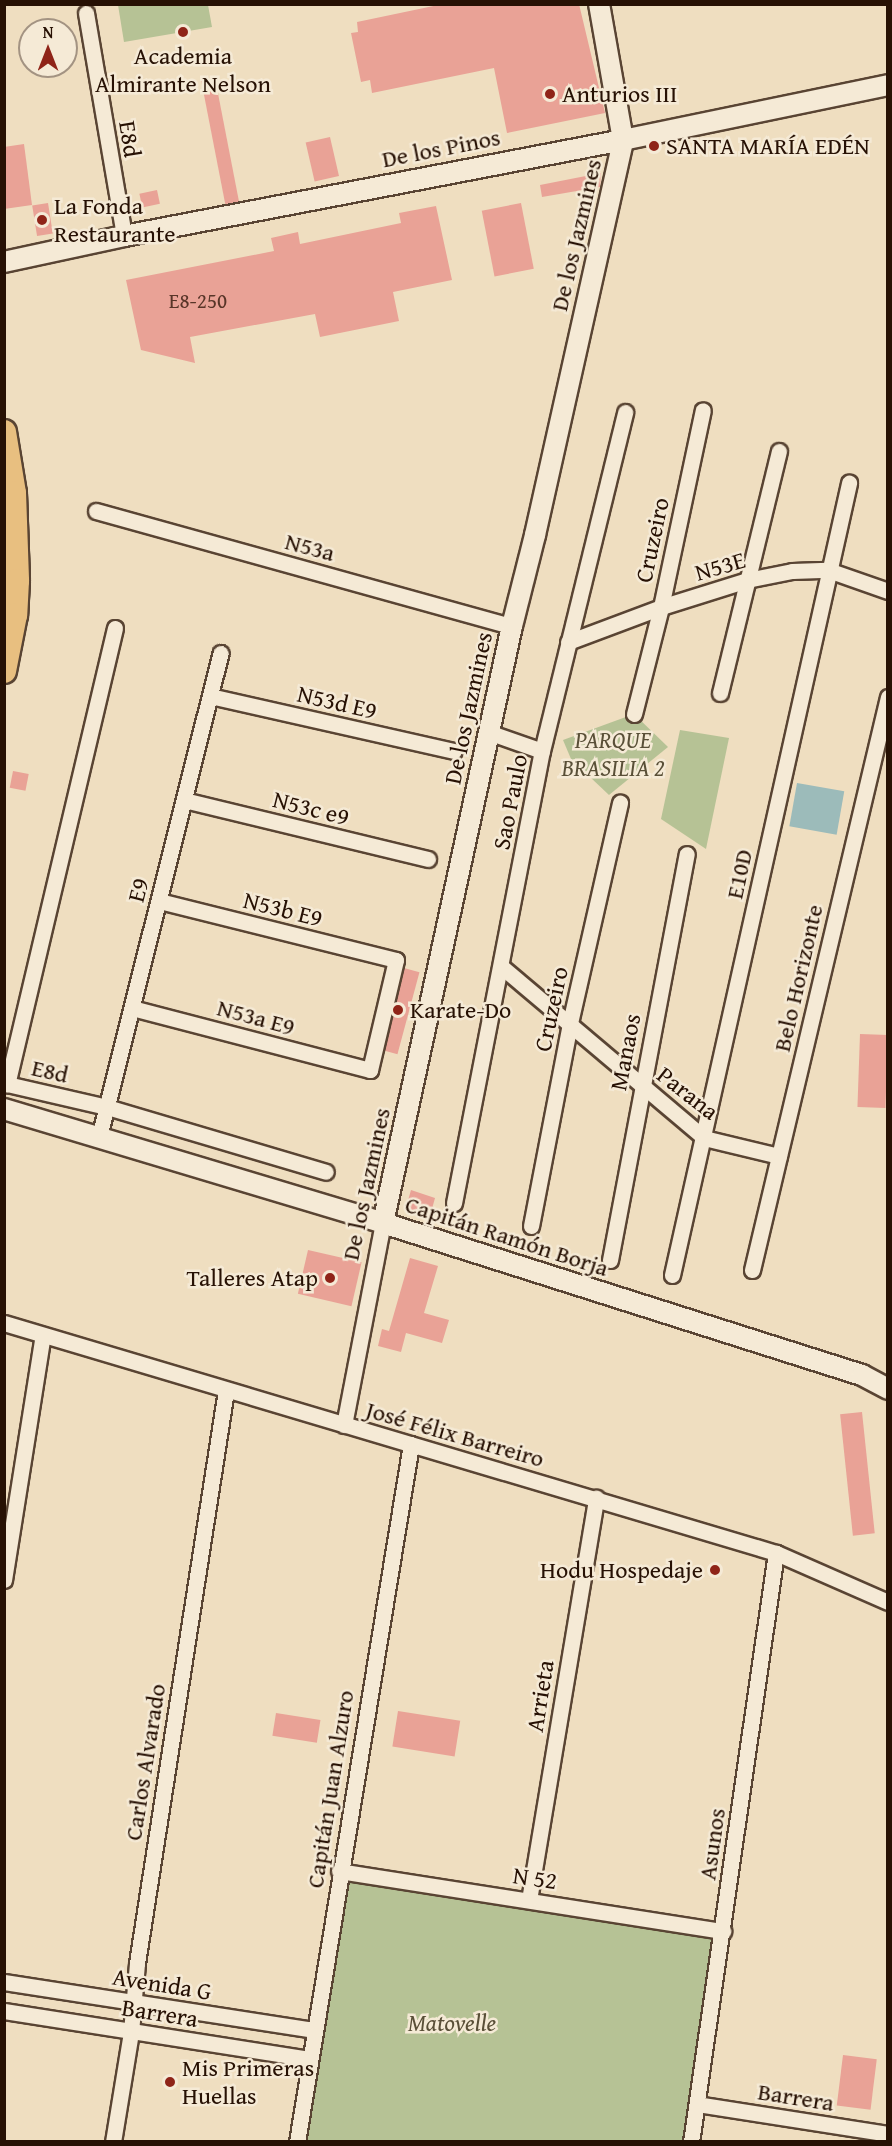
<!DOCTYPE html>
<html>
<head>
<meta charset="utf-8">
<style>
	body { margin:0 }
	#map { position:relative; width:892px; height:2146px; overflow:hidden; background:#efdec0; font-family:"Gentium Book Plus",serif }
	div>[style] { position:absolute }
	.green>* { inset:0; background:#b6c295 }
	.water>* { inset:0; background:#9cbbba; transform-origin:0 0 }
	.building>* { inset:0; background:#e9a296; transform-origin:0 0 }
	.roads { filter:drop-shadow(2px 0 #594433) drop-shadow(-2px 0 #594433) drop-shadow(0 2px #594433) drop-shadow(0 -2px #594433) }
	.minor>* { height:15px; margin:-7.5px; padding:0 7.5px; transform-origin:7.5px; border-radius:7.5px; background:#f5ead6 }
	.tertiary>* { height:20px; margin:-10px; padding:0 10px; transform-origin:10px; border-radius:10px; background:#f5ead6 }
	.primary>* { height:24px; margin:-12px; padding:0 12px; transform-origin:12px; border-radius:12px; background:#e8bf80 }
	.dots>* { width:16px; height:16px; translate:-50% -50%; box-sizing:border-box; border:3px solid #f5ead6; border-radius:50% }
	span { translate:-50% -50%; white-space:nowrap; text-align:center; line-height:1.15; -webkit-text-stroke:5px #f5ead6; paint-order:stroke }
	.number-label { font-size:21px; color:#583528 }
	.number-label span { -webkit-text-stroke-width:0 }
	.poi-label { font-size:24px; color:#271104 }
	.left { translate:0 -50%; text-align:left }
	.right { translate:-100% -50%; text-align:right }
	.street-label { font-size:24px; color:#271104 }
	.park-label { font-size:24px; color:#594f37; font-style:italic }
	.frame { position:absolute; inset:0; border:6px solid #271104; pointer-events:none }
	.north { position:absolute; left:18px; top:18px; width:60px; height:60px; box-sizing:border-box; background:#f5ead6; border:2px solid #a39382; border-radius:50%; rotate:0deg; font-size:16px; font-weight:700; line-height:24px; text-align:center; color:#271104 }
	.north::after { content:''; display:block; margin:auto; width:21px; height:27px; background:#8f2418; clip-path:polygon(50% 0,100% 100%,50% 72%,0 100%) }
</style>
</head>
<body>
<div id="map">
	<div class="green">
		<div style="clip-path:polygon(118px 5px,208px 5px,212px 27px,124px 42px)"></div>
		<div style="clip-path:polygon(634px 714px,668px 747px,609px 795px,571px 759px,563px 740px)"></div>
		<div style="clip-path:polygon(680px 730px,729px 738px,706px 849px,661px 819px)"></div>
		<div style="clip-path:polygon(342px 1872px,720px 1934px,687px 2141px,298px 2142px)"></div>
	</div>
	<div class="water">
		<div style="left:797px;top:783px;width:48px;height:44px;rotate:10deg"></div>
	</div>
	<div class="building">
		<div style="clip-path:polygon(443px 4px,579px 4px,605px 113px,507px 133px,494px 68px,372px 93px,370px 80px,361px 82px,351px 33px,358px 32px,357px 22px)"></div>
		<div style="left:215px;top:78px;width:126px;height:14px;rotate:79deg"></div>
		<div style="left:330px;top:137px;width:40px;height:25px;rotate:77deg"></div>
		<div style="clip-path:polygon(24px 144px,32px 205px,4px 209px,4px 147px)"></div>
		<div style="clip-path:polygon(601px 173px,600px 187px,542px 197px,540px 185px)"></div>
		<div style="left:157px;top:190px;width:14px;height:18px;rotate:78deg"></div>
		<div style="left:48px;top:203px;width:31px;height:16px;rotate:81deg"></div>
		<div style="left:521px;top:203px;width:67px;height:40px;rotate:79deg"></div>
		<div style="clip-path:polygon(436px 206px,452px 280px,393px 292px,399px 321px,320px 337px,315px 314px,190px 337px,195px 363px,141px 350px,126px 280px,274px 251px,271px 238px,298px 232px,300px 244px,401px 223px,399px 213px)"></div>
		<div style="left:13px;top:771px;width:16px;height:17px;rotate:11deg"></div>
		<div style="left:404px;top:968px;width:16px;height:85px;rotate:15deg"></div>
		<div style="left:860px;top:1034px;width:28px;height:73px;rotate:2deg"></div>
		<div style="clip-path:polygon(411px 1190px,435px 1198px,430px 1216px,410px 1210px,407px 1204px)"></div>
		<div style="left:308px;top:1250px;width:55px;height:45px;rotate:13deg"></div>
		<div style="clip-path:polygon(410px 1258px,438px 1266px,424px 1313px,449px 1320px,442px 1343px,406px 1333px,401px 1352px,378px 1346px,382px 1329px,389px 1331px)"></div>
		<div style="left:862px;top:1412px;width:122px;height:22px;rotate:84deg"></div>
		<div style="left:398px;top:1711px;width:63px;height:36px;rotate:9deg"></div>
		<div style="left:276px;top:1713px;width:45px;height:23px;rotate:9deg"></div>
		<div style="left:843px;top:2055px;width:34px;height:51px;rotate:7deg"></div>
	</div>
	<div class="roads">
		<div class="minor">
			<div style="left:86px;top:13px;width:226px;rotate:80.3deg"></div>
			<div style="left:96px;top:511px;width:432px;rotate:15.5deg"></div>
			<div style="left:115px;top:628px;width:469px;rotate:103.3deg"></div>
			<div style="left:7px;top:1084px;width:103px;rotate:13deg"></div>
			<div style="left:107px;top:1107px;width:228px;rotate:16.5deg"></div>
			<div style="left:568px;top:642px;width:99px;rotate:-20.6deg"></div>
			<div style="left:661px;top:607px;width:90px;rotate:-17.4deg"></div>
			<div style="left:747px;top:580px;width:46px;rotate:-11.3deg"></div>
			<div style="left:792px;top:571px;width:36px;rotate:-2deg"></div>
			<div style="left:828px;top:570px;width:64px;rotate:19.3deg"></div>
			<div style="left:720px;top:693px;width:249px;rotate:-76.3deg"></div>
			<div style="left:210px;top:696px;width:250px;rotate:12.7deg"></div>
			<div style="left:634px;top:714px;width:110px;rotate:-75.8deg"></div>
			<div style="left:661px;top:607px;width:201px;rotate:-78deg"></div>
			<div style="left:488px;top:732px;width:57px;rotate:19.4deg"></div>
			<div style="left:184px;top:800px;width:251px;rotate:13.6deg"></div>
			<div style="left:502px;top:967px;width:265px;rotate:40.2deg"></div>
			<div style="left:704px;top:1138px;width:77px;rotate:13.5deg"></div>
			<div style="left:132px;top:1008px;width:246px;rotate:14.6deg"></div>
			<div style="left:370px;top:1070px;width:113px;rotate:-76.7deg"></div>
			<div style="left:396px;top:960px;width:244px;rotate:-166deg"></div>
			<div style="left:99px;top:1137px;width:499px;rotate:-75.9deg"></div>
			<div style="left:454px;top:1203px;width:460px;rotate:-79deg"></div>
			<div style="left:542px;top:751px;width:349px;rotate:-76.2deg"></div>
			<div style="left:531px;top:1226px;width:207px;rotate:-79.1deg"></div>
			<div style="left:570px;top:1023px;width:226px;rotate:-77.2deg"></div>
			<div style="left:610px;top:1260px;width:413px;rotate:-79.3deg"></div>
			<div style="left:752px;top:1270px;width:589px;rotate:-76.65deg"></div>
			<div style="left:672px;top:1275px;width:812px;rotate:-77.4deg"></div>
			<div style="left:4px;top:1323px;width:806px;rotate:16.59deg"></div>
			<div style="left:776px;top:1553px;width:122px;rotate:23.6deg"></div>
			<div style="left:344px;top:1425px;width:206px;rotate:-79.1deg"></div>
			<div style="left:4px;top:1580px;width:248px;rotate:-81deg"></div>
			<div style="left:339px;top:1871px;width:389px;rotate:8.9deg"></div>
			<div style="left:529px;top:1900px;width:408px;rotate:-80.5deg"></div>
			<div style="left:4px;top:1982px;width:313px;rotate:8.8deg"></div>
			<div style="left:4px;top:2011px;width:309px;rotate:8.9deg"></div>
			<div style="left:697px;top:2104px;width:193px;rotate:8.9deg"></div>
			<div style="left:113px;top:2142px;width:111px;rotate:-80.7deg"></div>
			<div style="left:131px;top:2032px;width:69px;rotate:-85deg"></div>
			<div style="left:137px;top:1963px;width:580px;rotate:-81.17deg"></div>
			<div style="left:297px;top:2142px;width:707px;rotate:-80.72deg"></div>
			<div style="left:691px;top:2142px;width:595px;rotate:-81.79deg"></div>
		</div>
		<div class="tertiary">
			<div style="left:4px;top:262px;width:123px;rotate:-12.2deg"></div>
			<div style="left:124px;top:236px;width:508px;rotate:-10.89deg"></div>
			<div style="left:623px;top:140px;width:271px;rotate:-11.7deg"></div>
			<div style="left:4px;top:1109px;width:396px;rotate:16.7deg"></div>
			<div style="left:383px;top:1223px;width:503px;rotate:17.61deg"></div>
			<div style="left:862px;top:1375px;width:30px;rotate:28deg"></div>
			<div style="left:383px;top:1223px;width:611px;rotate:-77.81deg"></div>
			<div style="left:512px;top:626px;width:94px;rotate:-75.8deg"></div>
			<div style="left:535px;top:535px;width:405px;rotate:-77.4deg"></div>
			<div style="left:623px;top:140px;width:138px;rotate:-100deg"></div>
		</div>
		<div class="primary">
			<div style="left:4px;top:432px;width:62px;rotate:80.7deg"></div>
			<div style="left:14px;top:493px;width:88px;rotate:88deg"></div>
			<div style="left:17px;top:581px;width:34px;rotate:93deg"></div>
			<div style="left:15px;top:615px;width:57px;rotate:101.1deg"></div>
		</div>
	</div>
	<div class="dots">
		<div style="left:183px;top:32px;background:#8f2418"></div>
		<div style="left:550px;top:94px;background:#8f2418"></div>
		<div style="left:654px;top:146px;background:#8f2418"></div>
		<div style="left:42px;top:220px;background:#8f2418"></div>
		<div style="left:398px;top:1010px;background:#8f2418"></div>
		<div style="left:330px;top:1278px;background:#8f2418"></div>
		<div style="left:715px;top:1570px;background:#8f2418"></div>
		<div style="left:170px;top:2082px;background:#8f2418"></div>
	</div>
	<div class="number-label">
		<span style="left:198px;top:301px">E8-250</span>
	</div>
	<div class="poi-label">
		<span style="left:183px;top:70px">Academia<br>Almirante Nelson</span>
		<span class="left" style="left:562px;top:94px">Anturios III</span>
		<span class="left" style="left:666px;top:146px">SANTA MARÍA EDÉN</span>
		<span class="left" style="left:54px;top:220px">La Fonda<br>Restaurante</span>
		<span class="left" style="left:410px;top:1010px">Karate-Do</span>
		<span class="right" style="left:318px;top:1278px">Talleres Atap</span>
		<span class="right" style="left:703px;top:1570px">Hodu Hospedaje</span>
		<span class="left" style="left:182px;top:2082px">Mis Primeras<br>Huellas</span>
	</div>
	<div class="street-label">
		<span style="left:130px;top:139px;rotate:81deg">E8d</span>
		<span style="left:441px;top:148px;rotate:-11deg">De los Pinos</span>
		<span style="left:576px;top:235px;rotate:-77deg">De los Jazmines</span>
		<span style="left:652px;top:540px;rotate:-78deg">Cruzeiro</span>
		<span style="left:310px;top:547px;rotate:15deg">N53a</span>
		<span style="left:720px;top:566px;rotate:-16deg">N53E</span>
		<span style="left:337px;top:702px;rotate:13deg">N53d E9</span>
		<span style="left:468px;top:708px;rotate:-78deg">De los Jazmines</span>
		<span style="left:510px;top:802px;rotate:-79deg">Sao Paulo</span>
		<span style="left:311px;top:808px;rotate:14deg">N53c e9</span>
		<span style="left:739px;top:874px;rotate:-78deg">E10D</span>
		<span style="left:138px;top:890px;rotate:-76deg">E9</span>
		<span style="left:283px;top:909px;rotate:14deg">N53b E9</span>
		<span style="left:798px;top:978px;rotate:-77deg">Belo Horizonte</span>
		<span style="left:551px;top:1009px;rotate:-78deg">Cruzeiro</span>
		<span style="left:256px;top:1017px;rotate:15deg">N53a E9</span>
		<span style="left:625px;top:1052px;rotate:-79deg">Manaos</span>
		<span style="left:50px;top:1071px;rotate:13deg">E8d</span>
		<span style="left:688px;top:1093px;rotate:38deg">Parana</span>
		<span style="left:366px;top:1184px;rotate:-78deg">De los Jazmines</span>
		<span style="left:507px;top:1236px;rotate:18deg">Capitán Ramón Borja</span>
		<span style="left:455px;top:1434px;rotate:16deg">José Félix Barreiro</span>
		<span style="left:540px;top:1696px;rotate:-81deg">Arrieta</span>
		<span style="left:145px;top:1762px;rotate:-81deg">Carlos Alvarado</span>
		<span style="left:330px;top:1789px;rotate:-81deg">Capitán Juan Alzuro</span>
		<span style="left:712px;top:1844px;rotate:-82deg">Asunos</span>
		<span style="left:535px;top:1878px;rotate:8deg">N 52</span>
		<span style="left:162px;top:1984px;rotate:9deg">Avenida G</span>
		<span style="left:160px;top:2013px;rotate:9deg">Barrera</span>
		<span style="left:796px;top:2097px;rotate:9deg">Barrera</span>
	</div>
	<div class="park-label">
		<span style="left:613px;top:754px">PARQUE<br>BRASILIA 2</span>
		<span style="left:452px;top:2023px">Matovelle</span>
	</div>
	<div class="frame"></div>
	<div class="north">N</div>
</div>
</body>
</html>
